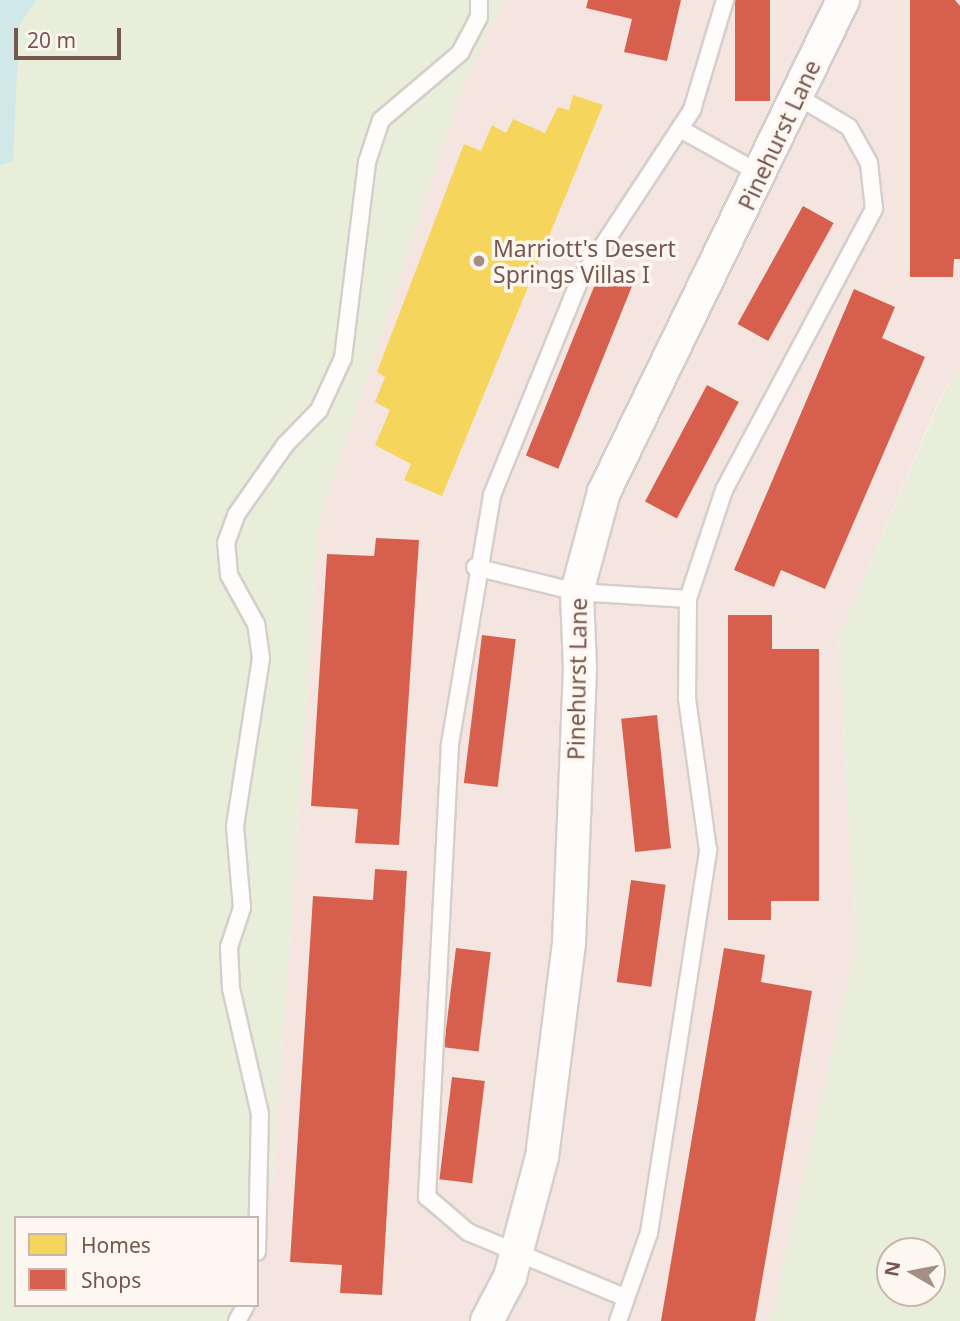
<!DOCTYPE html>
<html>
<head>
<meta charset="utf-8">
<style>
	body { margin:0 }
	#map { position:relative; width:960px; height:1321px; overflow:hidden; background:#f8f3ee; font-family:"Noto Sans",sans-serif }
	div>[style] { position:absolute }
	.commercial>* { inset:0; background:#f5e5e0 }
	.green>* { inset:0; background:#e8eed9 }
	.water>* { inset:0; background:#d0e8e8 }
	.homes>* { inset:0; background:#f6d55c }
	.shops>* { inset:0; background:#d6604d; transform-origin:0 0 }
	.roads { filter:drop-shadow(2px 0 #d6ceca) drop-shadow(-2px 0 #d6ceca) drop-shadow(0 2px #d6ceca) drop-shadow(0 -2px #d6ceca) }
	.lane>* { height:16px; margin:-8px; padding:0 8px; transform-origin:8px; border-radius:8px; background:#fefdfc }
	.street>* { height:32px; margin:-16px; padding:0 16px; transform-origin:16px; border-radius:16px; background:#fefdfc }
	.dots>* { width:19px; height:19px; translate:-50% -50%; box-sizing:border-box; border:4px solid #fef7f1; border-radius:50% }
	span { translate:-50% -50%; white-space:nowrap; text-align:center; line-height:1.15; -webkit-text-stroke:7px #fef7f1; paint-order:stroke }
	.street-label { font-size:23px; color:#76574e }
	.poi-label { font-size:23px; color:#76574e }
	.left { translate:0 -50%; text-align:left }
	.legend { position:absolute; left:14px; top:1216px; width:245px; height:91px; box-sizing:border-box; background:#fef7f1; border:2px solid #c8b7b0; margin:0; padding:9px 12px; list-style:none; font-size:21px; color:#76574e }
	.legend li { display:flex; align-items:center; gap:14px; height:35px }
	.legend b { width:35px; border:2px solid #c8b7b0 }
	.north { position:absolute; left:876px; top:1237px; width:70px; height:70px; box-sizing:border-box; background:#fef7f1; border:2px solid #c8b7b0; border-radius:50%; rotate:280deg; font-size:19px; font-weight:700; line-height:28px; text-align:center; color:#76574e }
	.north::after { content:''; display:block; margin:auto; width:24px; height:32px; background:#a48e86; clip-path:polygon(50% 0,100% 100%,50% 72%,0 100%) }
	.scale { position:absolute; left:14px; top:28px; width:107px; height:32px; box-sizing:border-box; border:4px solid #76574e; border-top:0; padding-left:9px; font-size:21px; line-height:24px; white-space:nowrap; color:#76574e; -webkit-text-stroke:5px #fef7f1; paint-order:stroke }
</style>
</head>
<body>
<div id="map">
	<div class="commercial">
		<div style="clip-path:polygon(504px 0,960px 0,960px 370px,943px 391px,838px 639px,856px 947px,770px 1321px,236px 1321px,240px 1305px,257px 1305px,257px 1238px,273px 1178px,319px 521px,463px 84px)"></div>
	</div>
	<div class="green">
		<div style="clip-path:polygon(0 0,504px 0,463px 84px,319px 521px,273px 1178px,257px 1238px,257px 1218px,16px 1218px,16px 1305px,240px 1305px,236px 1321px,0 1321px)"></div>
		<div style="clip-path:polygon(evenodd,960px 370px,960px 1321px,770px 1321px,856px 947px,838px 639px,944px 391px,960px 370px,890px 1251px,932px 1251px,932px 1293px,890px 1293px,890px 1251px)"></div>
	</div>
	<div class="water">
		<div style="clip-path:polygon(0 0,36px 0,19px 26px,13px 161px,0 165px)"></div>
	</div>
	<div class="homes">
		<div style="clip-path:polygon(573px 95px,603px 105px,442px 496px,404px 480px,411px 464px,375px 445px,390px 410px,375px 402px,385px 377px,377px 372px,464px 144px,481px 151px,492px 125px,506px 133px,513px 119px,545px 133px,558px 107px,569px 110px)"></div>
	</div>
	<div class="shops">
		<div style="clip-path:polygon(588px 0,681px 0,667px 61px,624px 52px,632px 19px,586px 8px)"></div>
		<div style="left:735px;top:0;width:35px;height:101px"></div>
		<div style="clip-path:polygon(910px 0,955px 0,960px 6px,960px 259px,954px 259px,953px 277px,910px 277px)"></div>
		<div style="left:803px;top:206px;width:35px;height:135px;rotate:29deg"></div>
		<div style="left:600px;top:272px;width:35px;height:198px;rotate:22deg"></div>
		<div style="clip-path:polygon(854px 289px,895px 307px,882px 338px,925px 357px,825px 589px,781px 570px,774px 587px,734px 570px)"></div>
		<div style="left:707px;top:385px;width:36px;height:132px;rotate:28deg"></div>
		<div style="clip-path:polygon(376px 538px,419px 540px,399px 845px,355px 843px,358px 809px,311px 806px,327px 554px,374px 556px)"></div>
		<div style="clip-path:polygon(728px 615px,772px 615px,772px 649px,819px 649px,819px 901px,771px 901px,771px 920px,728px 920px)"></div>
		<div style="left:482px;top:635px;width:34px;height:149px;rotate:7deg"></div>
		<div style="left:657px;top:715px;width:134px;height:36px;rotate:84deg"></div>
		<div style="clip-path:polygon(375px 869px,407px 871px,382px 1295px,340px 1293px,342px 1265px,290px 1262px,313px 896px,373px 900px)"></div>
		<div style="left:631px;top:880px;width:35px;height:103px;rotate:8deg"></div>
		<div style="left:456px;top:948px;width:35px;height:100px;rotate:7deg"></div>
		<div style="clip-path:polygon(724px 948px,765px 955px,761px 982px,812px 991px,755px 1321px,661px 1321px)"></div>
		<div style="left:452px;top:1077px;width:33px;height:103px;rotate:7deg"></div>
	</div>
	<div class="roads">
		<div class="lane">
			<div style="left:680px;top:129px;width:93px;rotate:29.1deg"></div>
			<div style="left:475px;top:567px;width:105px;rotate:13.8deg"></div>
			<div style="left:577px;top:592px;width:111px;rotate:3.6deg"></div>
			<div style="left:257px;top:1252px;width:138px;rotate:-88.8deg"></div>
			<div style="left:260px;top:1114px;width:129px;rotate:-103deg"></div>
			<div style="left:231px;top:988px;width:41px;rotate:-92.8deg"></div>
			<div style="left:229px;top:947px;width:41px;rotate:-71.6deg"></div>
			<div style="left:242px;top:908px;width:82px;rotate:-94.9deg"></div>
			<div style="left:235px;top:826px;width:170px;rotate:-81.2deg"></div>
			<div style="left:261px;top:658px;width:34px;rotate:-98deg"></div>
			<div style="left:256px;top:624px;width:56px;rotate:-118.9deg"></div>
			<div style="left:229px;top:575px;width:32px;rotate:-95deg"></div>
			<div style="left:226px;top:543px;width:30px;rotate:-70deg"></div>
			<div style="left:236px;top:515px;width:85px;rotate:-55deg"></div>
			<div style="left:285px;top:445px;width:49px;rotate:-45.8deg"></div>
			<div style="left:319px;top:410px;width:57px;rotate:-65.2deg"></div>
			<div style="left:343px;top:358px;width:197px;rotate:-83deg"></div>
			<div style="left:367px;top:162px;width:44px;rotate:-71.6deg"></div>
			<div style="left:381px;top:120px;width:104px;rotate:-40.3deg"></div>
			<div style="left:460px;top:53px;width:41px;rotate:-62.2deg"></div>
			<div style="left:479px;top:17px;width:17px;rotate:-90deg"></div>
			<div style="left:624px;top:1297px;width:169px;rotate:-157.4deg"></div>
			<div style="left:468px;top:1232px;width:54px;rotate:-139.5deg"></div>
			<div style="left:427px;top:1197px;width:454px;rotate:-87.1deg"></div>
			<div style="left:450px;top:744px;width:253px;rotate:-80.4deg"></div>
			<div style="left:492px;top:495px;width:230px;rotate:-67.8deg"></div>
			<div style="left:579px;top:282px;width:206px;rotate:-56.7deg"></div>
			<div style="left:692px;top:110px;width:115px;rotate:-73.3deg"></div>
			<div style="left:237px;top:1321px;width:18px;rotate:-61deg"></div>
			<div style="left:618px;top:1321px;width:93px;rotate:-70.6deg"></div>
			<div style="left:649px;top:1233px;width:388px;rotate:-81.2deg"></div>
			<div style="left:708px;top:850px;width:152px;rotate:-97.9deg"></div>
			<div style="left:687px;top:699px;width:100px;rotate:-89.4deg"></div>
			<div style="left:688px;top:599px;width:115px;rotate:-71.7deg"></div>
			<div style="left:724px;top:490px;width:319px;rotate:-61.9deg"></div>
			<div style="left:874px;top:209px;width:46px;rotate:-96.2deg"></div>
			<div style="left:869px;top:163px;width:41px;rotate:-119.1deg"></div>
			<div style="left:849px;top:127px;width:61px;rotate:-149.2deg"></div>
		</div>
		<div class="street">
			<div style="left:487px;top:1321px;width:50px;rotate:-62.4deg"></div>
			<div style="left:510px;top:1277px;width:124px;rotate:-75.1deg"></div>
			<div style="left:542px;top:1157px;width:216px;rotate:-82.8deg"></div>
			<div style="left:569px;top:943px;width:275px;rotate:-87.7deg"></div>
			<div style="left:580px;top:668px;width:76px;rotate:-92.3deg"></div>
			<div style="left:577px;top:592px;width:104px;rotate:-74.9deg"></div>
			<div style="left:604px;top:492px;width:547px;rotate:-64.09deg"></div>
		</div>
	</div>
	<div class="dots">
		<div style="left:479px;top:261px;background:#a48e86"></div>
	</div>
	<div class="street-label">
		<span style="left:779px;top:135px;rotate:-65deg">Pinehurst Lane</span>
		<span style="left:577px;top:679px;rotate:-89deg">Pinehurst Lane</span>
	</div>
	<div class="poi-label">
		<span class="left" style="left:493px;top:261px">Marriott's Desert<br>Springs Villas I</span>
	</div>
	<ul class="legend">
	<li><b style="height:19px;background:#f6d55c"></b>Homes</li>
	<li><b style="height:19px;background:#d6604d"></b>Shops</li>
	</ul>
	<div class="north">N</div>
	<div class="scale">20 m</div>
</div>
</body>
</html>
